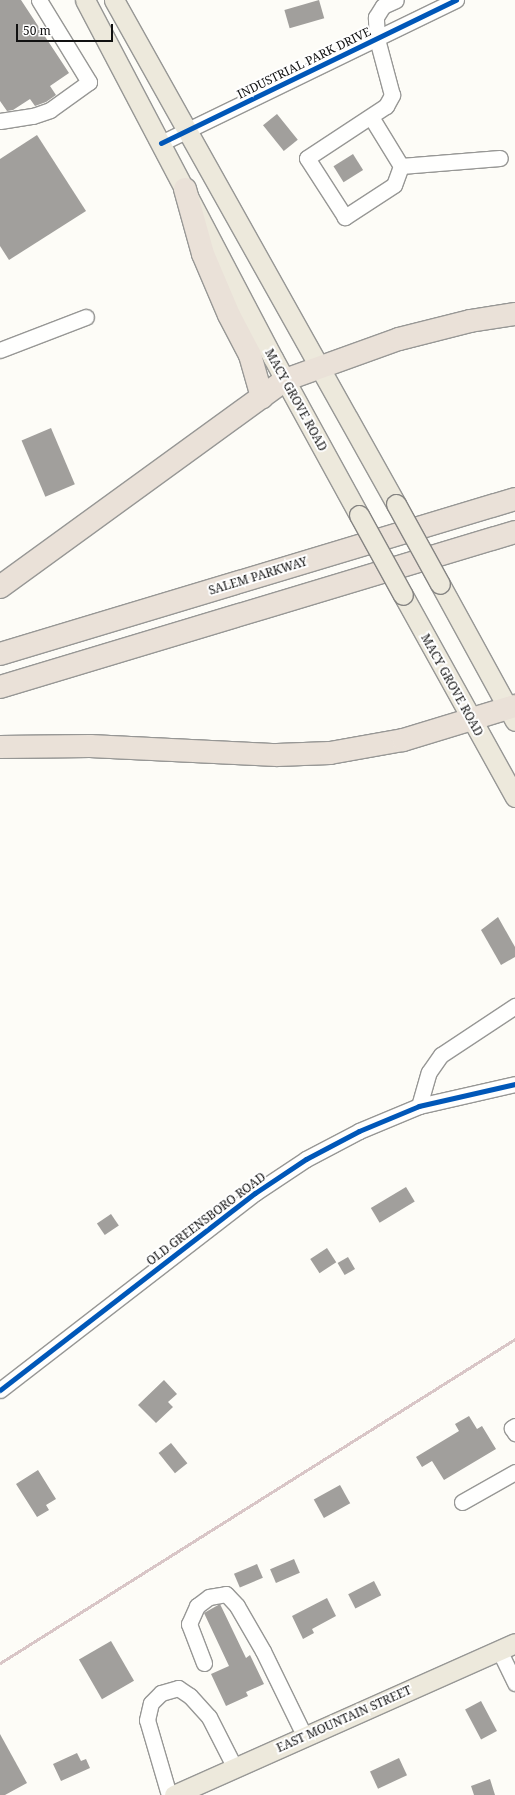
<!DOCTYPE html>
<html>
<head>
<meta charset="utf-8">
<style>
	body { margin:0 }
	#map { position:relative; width:515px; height:1795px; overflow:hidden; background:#fdfcf7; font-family:"Noto Serif",serif }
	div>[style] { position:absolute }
	.building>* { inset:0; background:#a19f9c; transform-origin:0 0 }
	.roads { filter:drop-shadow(1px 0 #979795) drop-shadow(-1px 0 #979795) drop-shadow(0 1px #979795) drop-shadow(0 -1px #979795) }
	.minor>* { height:15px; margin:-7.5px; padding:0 7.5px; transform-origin:7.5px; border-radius:7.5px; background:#fffffe }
	.major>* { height:19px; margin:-9.5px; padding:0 9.5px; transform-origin:9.5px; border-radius:9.5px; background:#ede9dc }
	.highway>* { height:22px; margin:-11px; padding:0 11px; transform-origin:11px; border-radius:11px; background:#eae1d8 }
	.rail>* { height:3px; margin:-1.5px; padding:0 1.5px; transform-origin:1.5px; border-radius:1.5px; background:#d9c6c7 }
	.bridges { filter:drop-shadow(1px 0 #858482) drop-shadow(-1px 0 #858482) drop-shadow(0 1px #858482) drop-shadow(0 -1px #858482) }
	.major-bridge>* { height:19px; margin:-9.5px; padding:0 9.5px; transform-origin:9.5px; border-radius:9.5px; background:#ede9dc }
	.cycleway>* { height:5px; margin:-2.5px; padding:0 2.5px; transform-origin:2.5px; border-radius:2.5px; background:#0057b8 }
	span { translate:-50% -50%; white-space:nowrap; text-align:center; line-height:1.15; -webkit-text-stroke:4px #fff; paint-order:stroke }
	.street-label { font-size:12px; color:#111 }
	.scale { position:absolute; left:16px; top:24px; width:97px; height:18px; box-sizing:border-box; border:2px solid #111; border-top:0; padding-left:5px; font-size:12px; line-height:14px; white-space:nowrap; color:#111; -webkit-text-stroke:3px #fff; paint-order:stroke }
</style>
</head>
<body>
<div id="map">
	<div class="building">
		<div style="clip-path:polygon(0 0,21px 0,69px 73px,50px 86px,56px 95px,46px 102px,35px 106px,30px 99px,13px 110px,7px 111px,0 101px)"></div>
		<div style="left:319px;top:0;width:19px;height:36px;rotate:74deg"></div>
		<div style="left:277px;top:114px;width:33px;height:18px;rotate:51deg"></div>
		<div style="clip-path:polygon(37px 135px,86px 211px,9px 260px,0 246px,0 159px)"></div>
		<div style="left:353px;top:154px;width:19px;height:23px;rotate:58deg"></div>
		<div style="left:51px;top:428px;width:61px;height:32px;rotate:67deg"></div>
		<div style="clip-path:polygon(498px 917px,515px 947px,515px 957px,501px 965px,481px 930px)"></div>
		<div style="left:406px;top:1187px;width:17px;height:41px;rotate:59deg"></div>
		<div style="left:111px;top:1214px;width:14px;height:17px;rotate:56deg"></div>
		<div style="left:327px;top:1248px;width:17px;height:20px;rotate:57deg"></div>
		<div style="left:348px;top:1257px;width:14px;height:12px;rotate:60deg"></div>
		<div style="clip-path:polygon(164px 1380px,177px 1394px,168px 1402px,173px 1407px,156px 1423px,138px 1405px)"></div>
		<div style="clip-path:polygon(469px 1416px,477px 1429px,482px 1426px,496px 1449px,444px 1480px,432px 1461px,422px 1467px,416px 1457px,459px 1431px,455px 1424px)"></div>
		<div style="left:171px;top:1443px;width:26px;height:16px;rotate:51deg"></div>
		<div style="clip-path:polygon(38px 1470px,56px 1499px,46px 1505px,49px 1510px,37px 1517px,16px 1484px)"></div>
		<div style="left:340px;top:1485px;width:21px;height:30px;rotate:61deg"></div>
		<div style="left:294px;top:1559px;width:15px;height:26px;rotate:67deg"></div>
		<div style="left:257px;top:1564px;width:15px;height:25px;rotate:67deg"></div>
		<div style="left:374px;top:1581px;width:16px;height:29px;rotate:63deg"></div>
		<div style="clip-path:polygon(327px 1598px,336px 1616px,312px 1629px,314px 1633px,303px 1639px,292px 1616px)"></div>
		<div style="clip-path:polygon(220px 1604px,246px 1658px,250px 1655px,264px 1684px,246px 1692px,248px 1696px,226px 1706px,211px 1674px,229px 1666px,204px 1613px)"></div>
		<div style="left:111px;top:1641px;width:46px;height:37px;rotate:60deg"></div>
		<div style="left:481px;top:1701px;width:34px;height:18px;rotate:62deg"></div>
		<div style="clip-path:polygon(0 1734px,27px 1783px,5px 1795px,0 1795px)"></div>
		<div style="clip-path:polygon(77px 1753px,81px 1761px,86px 1759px,90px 1768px,61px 1781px,53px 1764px)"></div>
		<div style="left:399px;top:1758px;width:19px;height:32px;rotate:65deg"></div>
		<div style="clip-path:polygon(490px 1779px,495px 1795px,474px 1795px,471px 1786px)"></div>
	</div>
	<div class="roads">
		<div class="minor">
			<div style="left:371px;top:117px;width:57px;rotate:58.5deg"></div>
			<div style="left:401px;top:166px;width:20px;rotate:110deg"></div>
			<div style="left:394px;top:185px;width:59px;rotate:146.9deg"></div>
			<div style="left:345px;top:217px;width:70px;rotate:-122.8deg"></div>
			<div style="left:307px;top:158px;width:95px;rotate:-33.4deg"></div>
			<div style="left:386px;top:106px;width:13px;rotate:-61deg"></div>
			<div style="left:392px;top:95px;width:58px;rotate:-105deg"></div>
			<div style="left:377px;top:39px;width:22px;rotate:-93deg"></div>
			<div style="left:376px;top:17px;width:13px;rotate:-58deg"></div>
			<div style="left:383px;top:6px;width:14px;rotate:-25deg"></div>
			<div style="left:0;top:121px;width:33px;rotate:-9deg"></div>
			<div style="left:33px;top:116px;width:18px;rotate:-19deg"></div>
			<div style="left:50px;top:110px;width:48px;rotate:-35.7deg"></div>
			<div style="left:89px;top:82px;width:96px;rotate:-121.4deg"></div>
			<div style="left:161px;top:143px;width:328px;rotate:-25.9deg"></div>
			<div style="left:401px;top:166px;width:99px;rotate:-4.6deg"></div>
			<div style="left:0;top:350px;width:92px;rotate:-21deg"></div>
			<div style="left:419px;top:1106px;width:35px;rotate:-74deg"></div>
			<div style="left:429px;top:1072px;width:21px;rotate:-55deg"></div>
			<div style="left:441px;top:1055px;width:89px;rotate:-33.5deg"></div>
			<div style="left:0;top:1390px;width:322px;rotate:-37.7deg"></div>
			<div style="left:255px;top:1193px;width:61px;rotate:-33.7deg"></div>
			<div style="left:306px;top:1159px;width:60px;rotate:-27.8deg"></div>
			<div style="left:359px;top:1131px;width:65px;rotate:-22.6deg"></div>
			<div style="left:419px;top:1106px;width:98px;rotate:-12.9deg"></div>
			<div style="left:515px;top:1426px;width:4px;rotate:146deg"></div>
			<div style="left:512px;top:1428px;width:6px;rotate:59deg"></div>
			<div style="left:462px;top:1502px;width:61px;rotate:-29.5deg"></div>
			<div style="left:499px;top:1650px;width:37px;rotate:64deg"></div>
			<div style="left:204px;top:1663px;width:42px;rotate:-111deg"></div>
			<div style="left:189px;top:1624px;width:20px;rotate:-66deg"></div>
			<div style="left:197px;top:1606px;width:15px;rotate:-37deg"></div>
			<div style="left:209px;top:1597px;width:17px;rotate:-10deg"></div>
			<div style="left:226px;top:1594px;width:16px;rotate:47deg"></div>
			<div style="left:237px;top:1606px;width:52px;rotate:60deg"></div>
			<div style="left:263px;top:1651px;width:96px;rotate:64deg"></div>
			<div style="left:169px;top:1795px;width:78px;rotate:-106.3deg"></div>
			<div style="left:147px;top:1720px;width:17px;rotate:-77deg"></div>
			<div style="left:151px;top:1703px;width:14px;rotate:-45deg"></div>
			<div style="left:161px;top:1693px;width:18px;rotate:-16deg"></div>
			<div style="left:178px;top:1688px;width:14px;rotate:34deg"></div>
			<div style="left:190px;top:1696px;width:28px;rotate:48deg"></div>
			<div style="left:209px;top:1717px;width:57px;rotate:63deg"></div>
		</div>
		<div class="major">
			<div style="left:85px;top:0;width:404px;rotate:62.3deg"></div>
			<div style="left:273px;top:358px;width:179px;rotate:61.3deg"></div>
			<div style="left:114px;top:0;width:578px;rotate:60.77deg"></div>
			<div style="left:440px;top:584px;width:156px;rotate:61.3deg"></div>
			<div style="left:403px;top:595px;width:231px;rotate:61deg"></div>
			<div style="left:174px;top:1795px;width:373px;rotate:-24deg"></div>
		</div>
		<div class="highway">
			<div style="left:185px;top:189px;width:67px;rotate:74.5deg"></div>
			<div style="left:203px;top:254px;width:66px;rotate:66.9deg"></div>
			<div style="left:229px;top:315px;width:45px;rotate:62.3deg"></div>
			<div style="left:250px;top:355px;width:44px;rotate:74.1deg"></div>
			<div style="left:0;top:587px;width:352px;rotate:-36deg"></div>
			<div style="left:285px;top:380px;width:121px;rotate:-19.8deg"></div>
			<div style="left:399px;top:339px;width:73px;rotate:-14.2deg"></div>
			<div style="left:470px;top:321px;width:46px;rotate:-8.8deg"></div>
			<div style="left:0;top:654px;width:538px;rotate:-16.75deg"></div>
			<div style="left:0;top:687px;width:538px;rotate:-16.75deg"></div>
			<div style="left:0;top:747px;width:90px;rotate:-0.6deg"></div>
			<div style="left:90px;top:746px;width:187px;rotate:2.8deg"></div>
			<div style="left:277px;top:755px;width:53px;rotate:-2.2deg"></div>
			<div style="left:330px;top:753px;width:74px;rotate:-10.1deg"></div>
			<div style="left:403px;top:740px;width:117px;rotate:-16.9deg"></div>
		</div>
	</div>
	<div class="rail">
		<div style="left:0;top:1663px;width:608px;rotate:-32.18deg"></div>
	</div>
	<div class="bridges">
		<div class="major-bridge">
			<div style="left:396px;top:504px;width:91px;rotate:61.2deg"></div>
			<div style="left:359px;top:515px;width:91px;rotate:61.2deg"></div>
		</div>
	</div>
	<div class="cycleway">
		<div style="left:161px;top:143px;width:328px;rotate:-25.9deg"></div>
		<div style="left:0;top:1390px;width:322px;rotate:-37.7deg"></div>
		<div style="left:255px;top:1193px;width:61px;rotate:-33.7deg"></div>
		<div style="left:306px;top:1159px;width:60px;rotate:-27.8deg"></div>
		<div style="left:359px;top:1131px;width:65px;rotate:-22.6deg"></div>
		<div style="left:419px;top:1106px;width:98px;rotate:-12.9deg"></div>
	</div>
	<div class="street-label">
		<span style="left:304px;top:63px;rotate:-26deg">INDUSTRIAL PARK DRIVE</span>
		<span style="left:296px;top:400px;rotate:61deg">MACY GROVE ROAD</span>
		<span style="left:258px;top:576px;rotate:-17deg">SALEM PARKWAY</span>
		<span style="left:452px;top:685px;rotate:61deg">MACY GROVE ROAD</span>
		<span style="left:206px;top:1219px;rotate:-37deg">OLD GREENSBORO ROAD</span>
		<span style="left:344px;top:1719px;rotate:-24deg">EAST MOUNTAIN STREET</span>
	</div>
	<div class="scale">50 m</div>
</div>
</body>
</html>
